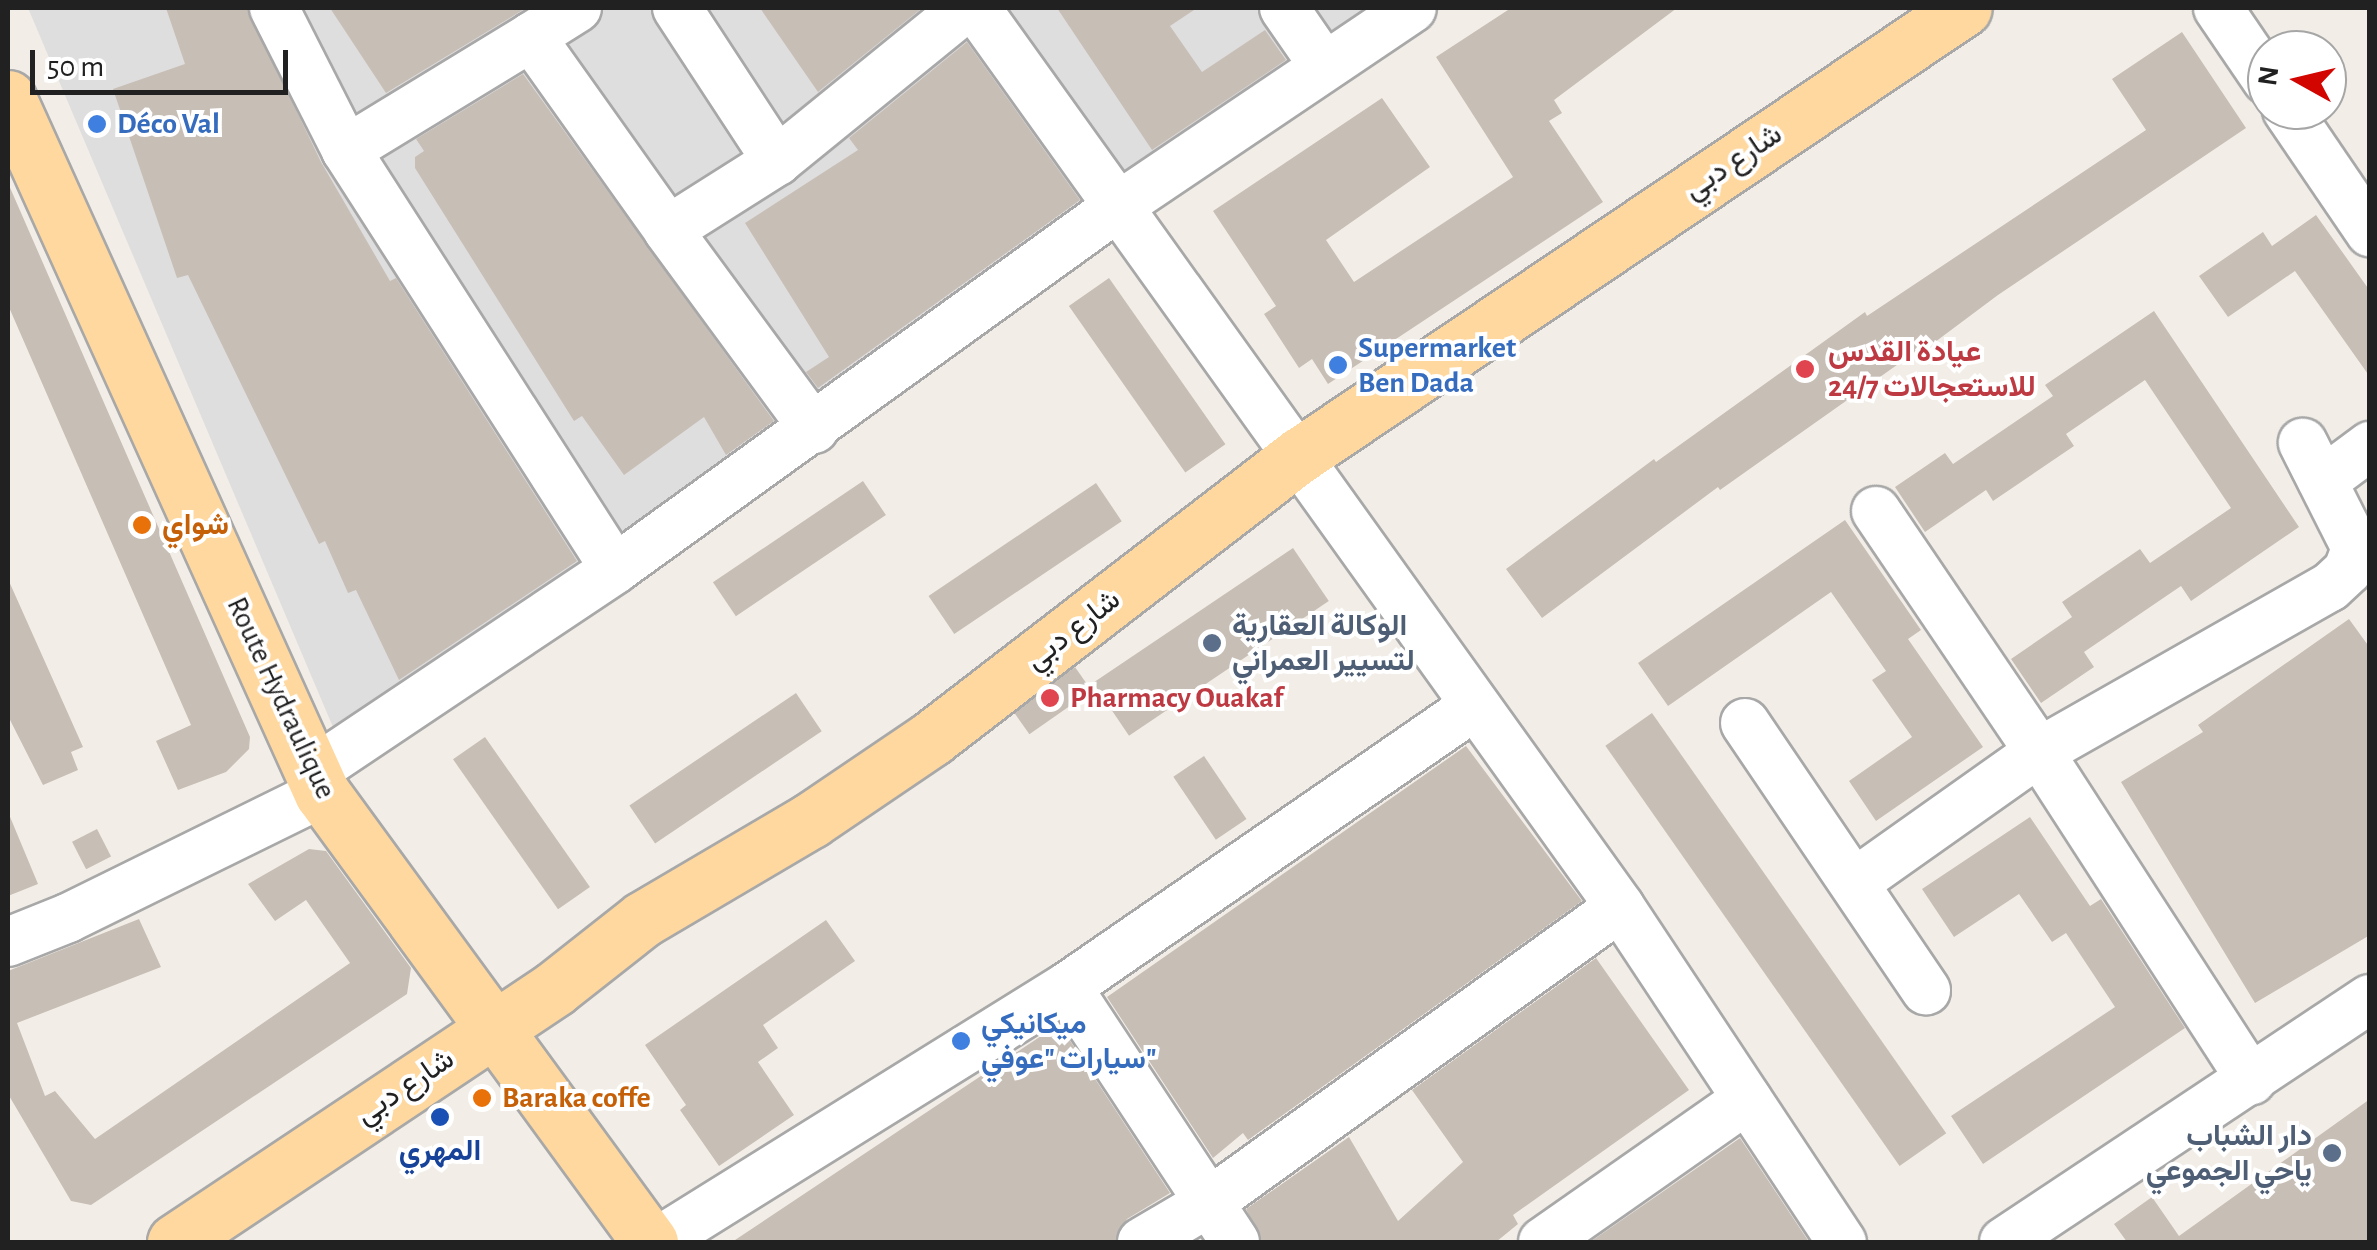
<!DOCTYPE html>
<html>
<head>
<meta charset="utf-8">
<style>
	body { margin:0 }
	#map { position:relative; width:2377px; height:1250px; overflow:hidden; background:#f2eee7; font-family:"Alegreya Sans",Vazirmatn,sans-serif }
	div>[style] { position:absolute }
	.residential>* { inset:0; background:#dfdede }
	.building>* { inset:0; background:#c7beb6; transform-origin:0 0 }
	.roads { filter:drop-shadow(2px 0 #a8a8a8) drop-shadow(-2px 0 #a8a8a8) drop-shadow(0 2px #a8a8a8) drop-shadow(0 -2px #a8a8a8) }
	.minor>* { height:48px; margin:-24px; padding:0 24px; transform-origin:24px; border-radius:24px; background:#fff }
	.major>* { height:55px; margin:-27.5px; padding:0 27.5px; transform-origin:27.5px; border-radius:27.5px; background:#ffd89f }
	.dots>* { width:28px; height:28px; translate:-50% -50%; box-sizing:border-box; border:5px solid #fff; border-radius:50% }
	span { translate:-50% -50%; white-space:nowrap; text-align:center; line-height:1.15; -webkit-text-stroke:8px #fff; paint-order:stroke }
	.shop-label { font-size:30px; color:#366cbe; font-weight:700 }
	.left { translate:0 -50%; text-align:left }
	.street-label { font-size:30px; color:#212121 }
	.health-label { font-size:30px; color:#be3a42; font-weight:700 }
	.food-label { font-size:30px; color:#c56008; font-weight:700 }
	.service-label { font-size:30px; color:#4e5e75; font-weight:700 }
	.right { translate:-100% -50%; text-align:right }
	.transit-label { font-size:30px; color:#164399; font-weight:700 }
	.frame { position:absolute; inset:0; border:10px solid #212121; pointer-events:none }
	.north { position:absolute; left:2247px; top:30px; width:100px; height:100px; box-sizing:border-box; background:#fff; border:2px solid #a6a6a6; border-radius:50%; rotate:278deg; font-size:28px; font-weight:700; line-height:40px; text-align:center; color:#212121 }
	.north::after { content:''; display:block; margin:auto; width:35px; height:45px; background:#d20500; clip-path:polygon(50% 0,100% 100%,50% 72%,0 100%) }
	.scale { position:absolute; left:30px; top:50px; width:258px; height:45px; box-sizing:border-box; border:5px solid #212121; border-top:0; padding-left:12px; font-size:30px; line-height:35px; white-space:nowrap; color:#212121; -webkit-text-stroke:8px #fff; paint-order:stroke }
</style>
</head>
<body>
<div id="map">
	<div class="residential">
		<div style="clip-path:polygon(28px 8px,1400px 8px,341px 746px)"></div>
	</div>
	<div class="building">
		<div style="clip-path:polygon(166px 8px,247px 8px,321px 162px,390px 281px,396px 278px,577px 561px,399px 680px,356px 590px,348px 593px,325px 541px,319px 544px,188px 275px,177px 278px,113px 89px,185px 64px)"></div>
		<div style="clip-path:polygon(330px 8px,526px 8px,386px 93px)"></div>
		<div style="clip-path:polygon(760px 8px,922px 8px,818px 92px)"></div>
		<div style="clip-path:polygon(1057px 8px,1197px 8px,1170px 26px,1202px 72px,1265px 30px,1286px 60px,1152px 150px)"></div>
		<div style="clip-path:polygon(1511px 8px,1677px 8px,1554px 100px,1562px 113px,1549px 121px,1603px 202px,1328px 384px,1312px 359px,1299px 368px,1264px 314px,1276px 306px,1213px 211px,1382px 98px,1430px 167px,1326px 240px,1354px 282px,1513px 177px,1436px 57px)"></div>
		<div style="clip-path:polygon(2182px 32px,2246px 128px,1998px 295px,1923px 351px,1921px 348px,1720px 490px,1718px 487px,1542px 618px,1506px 569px,1654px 459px,1656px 462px,1865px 312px,1867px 316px,2146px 130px,2112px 79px)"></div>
		<div style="clip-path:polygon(967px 42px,1080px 200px,818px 388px,806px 372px,829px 357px,745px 223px,858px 150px,849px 138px)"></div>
		<div style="clip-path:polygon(523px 74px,774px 421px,726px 455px,704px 417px,624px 475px,582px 416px,574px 421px,415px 168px,415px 157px,424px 151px,416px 139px)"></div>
		<div style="clip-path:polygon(8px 183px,250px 737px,249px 749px,226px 772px,178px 790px,156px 741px,191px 725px,8px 305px)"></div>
		<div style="clip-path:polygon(2316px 215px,2370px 291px,2370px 377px,2295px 271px,2228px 317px,2199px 276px,2263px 232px,2272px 246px)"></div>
		<div style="left:1109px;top:278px;width:203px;height:49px;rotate:55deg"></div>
		<div style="clip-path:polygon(2154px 311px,2299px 527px,2191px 601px,2181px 586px,2084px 652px,2094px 667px,2041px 703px,2011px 659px,2072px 617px,2062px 602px,2140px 549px,2150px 563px,2231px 508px,2145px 380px,2066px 434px,2074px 446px,1993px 501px,1986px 490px,1925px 532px,1895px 487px,1945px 453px,1953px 464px,2053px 396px,2045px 385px)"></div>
		<div style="left:863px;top:481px;width:41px;height:181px;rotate:56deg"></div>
		<div style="left:1096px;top:483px;width:46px;height:202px;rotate:56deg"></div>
		<div style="clip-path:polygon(1845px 520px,1921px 630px,1908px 639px,1983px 747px,1876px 821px,1849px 781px,1912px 737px,1872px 680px,1886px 671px,1831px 592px,1668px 706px,1638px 663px)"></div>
		<div style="left:1293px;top:548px;width:64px;height:241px;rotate:56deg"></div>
		<div style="clip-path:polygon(8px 579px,83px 747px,71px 752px,78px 770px,43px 785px,8px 716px)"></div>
		<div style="clip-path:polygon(2349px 619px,2370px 648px,2370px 935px,2255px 1003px,2121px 782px,2203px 732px,2198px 725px)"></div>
		<div style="left:1075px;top:667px;width:29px;height:76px;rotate:55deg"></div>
		<div style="left:796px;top:693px;width:46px;height:201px;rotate:56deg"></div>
		<div style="left:1652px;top:713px;width:513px;height:57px;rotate:55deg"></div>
		<div style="left:485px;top:737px;width:183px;height:39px;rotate:55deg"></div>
		<div style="clip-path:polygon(1466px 746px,1582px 901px,1248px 1140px,1243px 1133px,1213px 1158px,1107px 997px)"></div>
		<div style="left:1204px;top:756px;width:76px;height:37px;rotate:56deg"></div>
		<div style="clip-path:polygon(8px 812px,38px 884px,8px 896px)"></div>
		<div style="clip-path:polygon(2030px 817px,2090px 906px,2101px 899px,2185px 1028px,1983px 1164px,1951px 1116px,2115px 1007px,2066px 933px,2052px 942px,2019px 894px,1954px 937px,1922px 889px)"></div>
		<div style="left:97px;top:829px;width:31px;height:28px;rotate:63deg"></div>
		<div style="clip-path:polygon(309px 849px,326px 851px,411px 968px,407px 994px,91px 1205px,71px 1201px,8px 1094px,8px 971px,139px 919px,161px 967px,17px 1023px,45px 1096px,55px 1091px,95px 1139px,350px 963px,306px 900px,275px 921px,248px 884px)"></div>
		<div style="clip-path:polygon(826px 920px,855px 961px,763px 1025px,778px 1048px,758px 1062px,794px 1115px,719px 1166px,680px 1110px,686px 1105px,645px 1045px)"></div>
		<div style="clip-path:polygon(1596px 958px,1689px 1090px,1513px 1215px,1518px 1224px,1496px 1242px,1262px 1242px,1246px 1209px,1349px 1137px,1398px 1221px,1463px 1162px,1412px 1090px)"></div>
		<div style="clip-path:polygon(1059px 1024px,1170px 1193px,1127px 1219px,1115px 1242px,732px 1242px)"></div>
		<div style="clip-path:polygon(2370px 1099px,2370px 1242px,2127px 1242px,2114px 1224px,2152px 1197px,2179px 1236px)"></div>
		<div style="clip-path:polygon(1740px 1138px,1809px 1242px,1590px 1242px,1658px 1195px)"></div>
	</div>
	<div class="roads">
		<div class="minor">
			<div style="left:274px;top:8px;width:159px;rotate:63.1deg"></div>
			<div style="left:346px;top:150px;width:498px;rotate:57.3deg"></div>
			<div style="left:577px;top:8px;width:54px;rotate:147.8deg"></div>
			<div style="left:531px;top:37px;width:237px;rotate:54.6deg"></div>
			<div style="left:677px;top:8px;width:183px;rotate:56.8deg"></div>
			<div style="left:976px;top:8px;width:1106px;rotate:54.38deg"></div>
			<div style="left:1620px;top:907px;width:402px;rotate:56.5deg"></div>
			<div style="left:1284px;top:8px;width:70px;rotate:55.4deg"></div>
			<div style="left:2218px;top:8px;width:87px;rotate:55.8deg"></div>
			<div style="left:2287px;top:110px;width:148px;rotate:55.8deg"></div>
			<div style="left:346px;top:150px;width:217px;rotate:-31.4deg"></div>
			<div style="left:814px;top:429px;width:247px;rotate:-126.3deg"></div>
			<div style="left:668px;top:230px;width:129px;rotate:-32.3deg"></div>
			<div style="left:777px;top:161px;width:242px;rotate:-39.1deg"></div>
			<div style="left:2323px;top:481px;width:59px;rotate:-36.7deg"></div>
			<div style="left:1876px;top:511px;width:291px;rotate:55.9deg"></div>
			<div style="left:2039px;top:752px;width:391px;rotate:57.1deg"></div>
			<div style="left:1745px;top:723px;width:323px;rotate:55.9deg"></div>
			<div style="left:312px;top:772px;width:365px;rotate:-33.8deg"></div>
			<div style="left:615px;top:569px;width:623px;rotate:-35.78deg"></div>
			<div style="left:1120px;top:205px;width:352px;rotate:-34deg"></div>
			<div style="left:1854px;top:883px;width:227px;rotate:-35.3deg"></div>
			<div style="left:2039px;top:752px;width:335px;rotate:-29.6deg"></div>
			<div style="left:2330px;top:587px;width:25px;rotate:-43deg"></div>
			<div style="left:2348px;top:570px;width:23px;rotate:-70deg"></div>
			<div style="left:2356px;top:548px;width:118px;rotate:-116.8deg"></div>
			<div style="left:8px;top:942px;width:65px;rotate:-21.8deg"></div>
			<div style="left:68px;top:918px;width:283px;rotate:-26.2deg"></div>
			<div style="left:1067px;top:987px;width:305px;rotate:56.6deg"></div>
			<div style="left:657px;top:1242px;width:483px;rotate:-31.9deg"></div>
			<div style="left:1067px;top:987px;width:493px;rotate:-34.6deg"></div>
			<div style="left:1142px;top:1242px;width:77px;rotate:-30.6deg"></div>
			<div style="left:1208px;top:1203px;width:507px;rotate:-35.7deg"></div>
			<div style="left:1543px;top:1242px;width:249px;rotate:-35deg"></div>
			<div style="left:2004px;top:1242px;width:439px;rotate:-33.6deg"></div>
		</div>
		<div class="major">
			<div style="left:8px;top:98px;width:763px;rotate:65.69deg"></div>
			<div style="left:322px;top:793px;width:556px;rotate:53.85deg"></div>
			<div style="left:175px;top:1242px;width:456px;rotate:-33.7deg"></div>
			<div style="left:554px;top:989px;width:113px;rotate:-38.2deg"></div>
			<div style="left:643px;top:919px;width:195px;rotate:-30.5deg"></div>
			<div style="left:811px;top:820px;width:146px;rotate:-34.1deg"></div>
			<div style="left:932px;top:738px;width:464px;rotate:-37.6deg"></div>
			<div style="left:1300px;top:455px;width:800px;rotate:-33.95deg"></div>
		</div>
	</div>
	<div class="dots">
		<div style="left:97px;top:124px;background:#3f7fe0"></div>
		<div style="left:1338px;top:365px;background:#3f7fe0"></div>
		<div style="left:1805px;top:369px;background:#e0444e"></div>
		<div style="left:142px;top:525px;background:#e8710a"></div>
		<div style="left:1212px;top:643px;background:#5c6f8a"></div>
		<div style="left:1050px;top:698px;background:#e0444e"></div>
		<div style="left:961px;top:1041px;background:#3f7fe0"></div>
		<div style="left:482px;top:1098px;background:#e8710a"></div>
		<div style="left:440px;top:1117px;background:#1a4fb4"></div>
		<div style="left:2332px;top:1153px;background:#5c6f8a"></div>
	</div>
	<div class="shop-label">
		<span class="left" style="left:117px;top:124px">Déco Val</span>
		<span class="left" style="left:1358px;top:365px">Supermarket<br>Ben Dada</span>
		<span class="left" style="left:981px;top:1041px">ميكانيكي<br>سيارات "عوفي"</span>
	</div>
	<div class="street-label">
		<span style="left:1733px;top:162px;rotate:-34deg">شارع دبي</span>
		<span style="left:1073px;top:630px;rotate:-38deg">شارع دبي</span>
		<span style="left:281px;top:698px;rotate:65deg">Route Hydraulique</span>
		<span style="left:405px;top:1087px;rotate:-34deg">شارع دبي</span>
	</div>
	<div class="health-label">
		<span class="left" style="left:1828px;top:369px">عيادة القدس<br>للاستعجالات 24/7</span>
		<span class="left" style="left:1070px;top:698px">Pharmacy Ouakaf</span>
	</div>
	<div class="food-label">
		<span class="left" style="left:162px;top:525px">شواي</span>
		<span class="left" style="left:502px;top:1098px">Baraka coffe</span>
	</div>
	<div class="service-label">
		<span class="left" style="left:1232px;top:643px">الوكالة العقارية<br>لتسيير العمراني</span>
		<span class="right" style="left:2312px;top:1153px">دار الشباب<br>ياحي الجموعي</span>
	</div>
	<div class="transit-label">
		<span style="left:440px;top:1151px">المهري</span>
	</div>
	<div class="frame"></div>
	<div class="north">N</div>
	<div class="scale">50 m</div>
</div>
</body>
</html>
